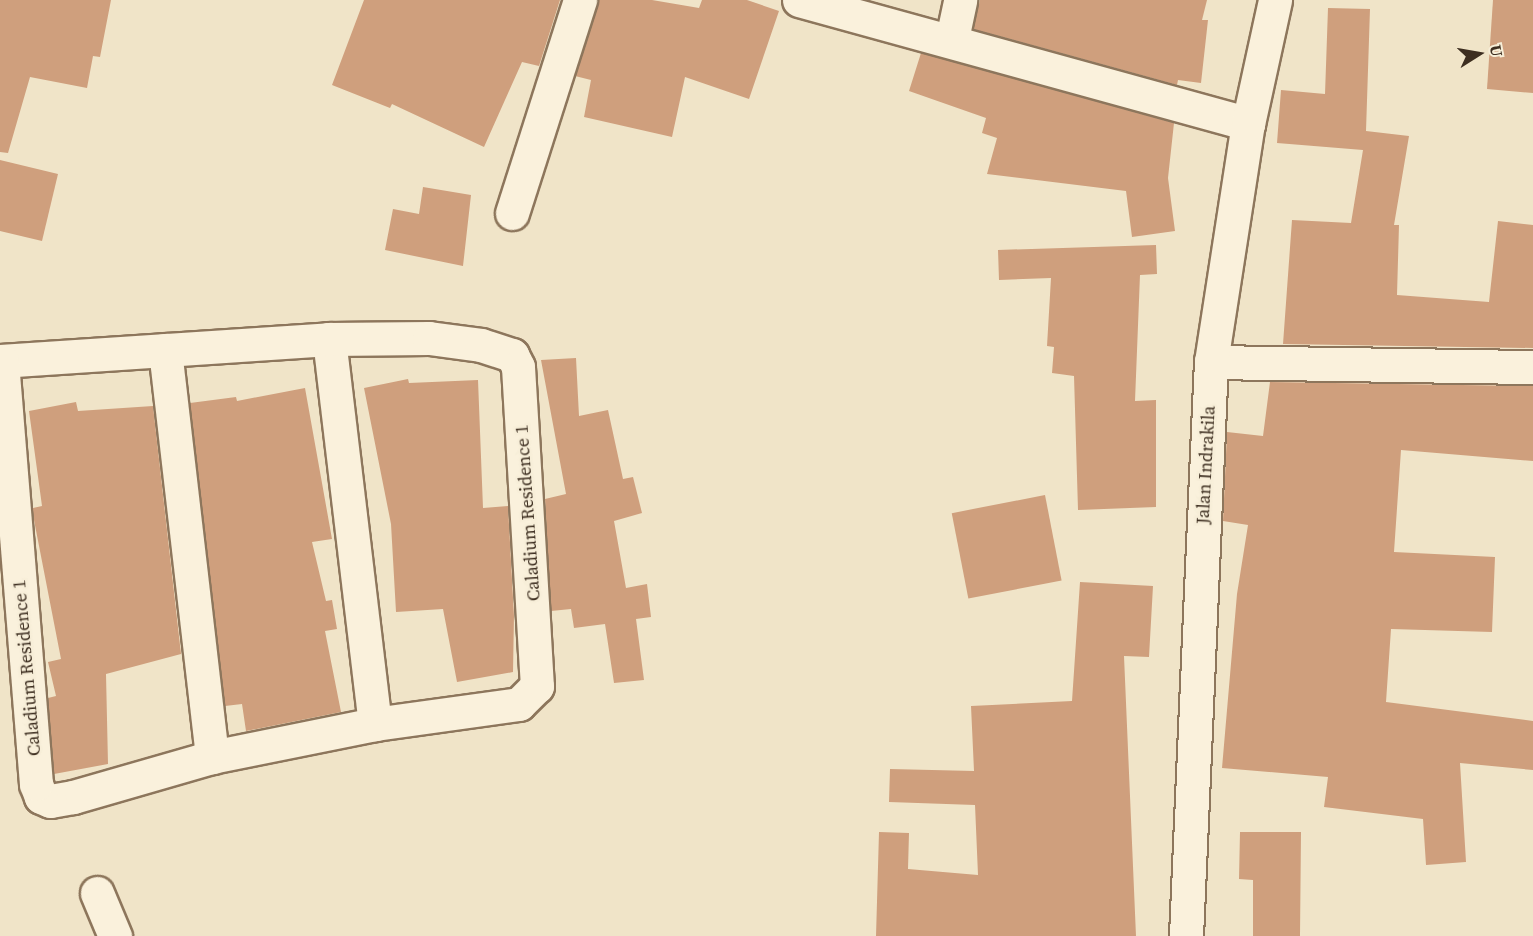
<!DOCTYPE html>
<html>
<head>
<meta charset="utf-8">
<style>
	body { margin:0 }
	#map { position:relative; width:1533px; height:936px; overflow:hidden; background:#f0e4c8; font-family:"Source Serif 4",serif }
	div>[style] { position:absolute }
	.building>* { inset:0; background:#cf9f7d; transform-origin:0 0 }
	.roads { filter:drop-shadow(2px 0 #8d765c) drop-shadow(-2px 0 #8d765c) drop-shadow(0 2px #8d765c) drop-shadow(0 -2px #8d765c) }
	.minor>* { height:33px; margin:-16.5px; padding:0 16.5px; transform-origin:16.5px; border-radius:16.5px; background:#faf1dc }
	span { translate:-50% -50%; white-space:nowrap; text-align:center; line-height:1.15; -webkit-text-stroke:5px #f7eed8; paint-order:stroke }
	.street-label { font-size:18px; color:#3d2e20 }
	.north { position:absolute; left:1449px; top:24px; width:60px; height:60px; -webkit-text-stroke:4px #f7eed8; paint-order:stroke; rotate:79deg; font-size:16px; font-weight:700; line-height:24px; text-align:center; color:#3d2e20 }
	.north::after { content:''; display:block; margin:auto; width:21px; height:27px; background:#3d2e20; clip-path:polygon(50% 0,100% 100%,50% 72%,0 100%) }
</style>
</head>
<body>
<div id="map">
	<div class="building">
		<div style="clip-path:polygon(0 0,111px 0,100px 57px,93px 56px,87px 88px,30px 77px,8px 153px,0 152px)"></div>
		<div style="clip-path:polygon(364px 0,560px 0,539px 66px,522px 62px,484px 147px,392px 104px,390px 108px,332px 85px)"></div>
		<div style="clip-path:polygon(598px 0,652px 0,699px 8px,702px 0,747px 0,779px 11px,749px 99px,685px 77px,672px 137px,584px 117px,591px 80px,575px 76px)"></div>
		<div style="clip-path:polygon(980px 0,1207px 0,1202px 20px,1208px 20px,1201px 83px,1178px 80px,1177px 85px,973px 29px)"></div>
		<div style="clip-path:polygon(1493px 0,1533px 0,1533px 93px,1487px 89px)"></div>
		<div style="clip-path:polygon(1328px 8px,1370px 9px,1366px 131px,1409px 136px,1394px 225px,1399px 225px,1397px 295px,1489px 302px,1498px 221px,1533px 225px,1533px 348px,1283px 344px,1292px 220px,1351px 223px,1363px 150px,1277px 143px,1281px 90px,1325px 94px)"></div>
		<div style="clip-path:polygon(921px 53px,1174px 123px,1168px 178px,1175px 231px,1132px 237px,1126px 191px,987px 174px,997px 138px,982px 133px,986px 118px,909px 91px)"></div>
		<div style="clip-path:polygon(0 160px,58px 174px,42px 241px,0 231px)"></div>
		<div style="clip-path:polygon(423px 187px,471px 195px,463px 266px,385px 250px,393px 209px,419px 214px)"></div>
		<div style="clip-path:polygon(1156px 245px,1157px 274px,1140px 275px,1135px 401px,1156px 400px,1156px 507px,1078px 510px,1074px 376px,1052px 373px,1054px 347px,1047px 346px,1051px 278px,999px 280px,998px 250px)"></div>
		<div style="clip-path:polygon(576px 358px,579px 416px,608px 410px,623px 479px,633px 477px,642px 513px,614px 521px,626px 588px,647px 584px,651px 617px,636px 619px,644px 680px,614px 683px,605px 624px,574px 628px,571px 609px,551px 611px,545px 499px,566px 494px,541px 360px)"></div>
		<div style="clip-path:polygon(408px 379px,409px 383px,478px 380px,483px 508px,508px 506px,514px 616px,513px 672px,457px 682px,443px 609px,396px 612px,391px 524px,364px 388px)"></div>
		<div style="clip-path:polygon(1270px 382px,1533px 386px,1533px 461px,1401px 450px,1394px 552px,1495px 557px,1492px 632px,1391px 629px,1386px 702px,1533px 721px,1533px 770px,1460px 763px,1466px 862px,1426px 865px,1423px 819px,1324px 807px,1328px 777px,1222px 768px,1237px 594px,1248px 525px,1223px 521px,1227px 432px,1263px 436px)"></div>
		<div style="clip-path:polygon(305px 388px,332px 539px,312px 542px,326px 601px,332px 600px,337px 629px,325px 631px,341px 712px,246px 731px,242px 704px,225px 706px,190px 403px,236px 397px,237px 401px)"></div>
		<div style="clip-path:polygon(76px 402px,78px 411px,153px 406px,181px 654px,106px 674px,108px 764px,54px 774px,48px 698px,56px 696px,48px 662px,61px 659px,33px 515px,33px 508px,42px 506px,29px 411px)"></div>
		<div style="left:1045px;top:495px;width:87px;height:95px;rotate:79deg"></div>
		<div style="clip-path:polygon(1080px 582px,1153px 586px,1149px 657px,1124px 656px,1136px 936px,876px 936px,879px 832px,909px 833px,908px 869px,978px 875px,975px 805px,889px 802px,890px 769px,974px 771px,971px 706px,1072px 701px)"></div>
		<div style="clip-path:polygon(1240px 832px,1301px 832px,1300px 936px,1253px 936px,1253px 880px,1239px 879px)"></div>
	</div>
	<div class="roads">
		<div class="minor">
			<div style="left:799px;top:0;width:466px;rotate:15.4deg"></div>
			<div style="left:952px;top:39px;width:40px;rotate:-78deg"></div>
			<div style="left:512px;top:213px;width:224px;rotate:-72.3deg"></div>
			<div style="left:329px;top:339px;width:388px;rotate:83.2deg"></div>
			<div style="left:165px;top:350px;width:410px;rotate:83.4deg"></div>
			<div style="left:0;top:361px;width:330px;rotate:-3.8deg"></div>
			<div style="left:329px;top:339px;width:100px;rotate:-0.6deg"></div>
			<div style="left:429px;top:338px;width:52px;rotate:7.7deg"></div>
			<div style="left:481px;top:345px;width:33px;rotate:18deg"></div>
			<div style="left:512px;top:355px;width:13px;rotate:63deg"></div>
			<div style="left:518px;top:367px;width:320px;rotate:86.6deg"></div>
			<div style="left:537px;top:686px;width:25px;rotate:135deg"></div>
			<div style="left:519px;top:704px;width:145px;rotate:172.1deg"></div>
			<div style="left:375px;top:724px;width:166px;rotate:168.6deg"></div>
			<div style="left:212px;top:757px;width:145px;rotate:163.9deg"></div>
			<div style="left:73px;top:797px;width:23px;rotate:170deg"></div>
			<div style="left:50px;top:801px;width:10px;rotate:-156deg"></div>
			<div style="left:41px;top:797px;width:14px;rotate:-111deg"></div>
			<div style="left:36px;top:784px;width:424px;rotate:-94.6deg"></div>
			<div style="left:1211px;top:362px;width:322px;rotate:0.9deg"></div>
			<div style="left:97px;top:893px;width:47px;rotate:67.3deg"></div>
			<div style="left:1186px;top:936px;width:575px;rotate:-87.51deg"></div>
			<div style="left:1211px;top:362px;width:241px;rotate:-81.2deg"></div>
			<div style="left:1248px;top:124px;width:127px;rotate:-77.7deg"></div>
		</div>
	</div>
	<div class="street-label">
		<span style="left:1206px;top:465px;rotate:-87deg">Jalan Indrakila</span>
		<span style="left:528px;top:513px;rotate:-94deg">Caladium Residence 1</span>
		<span style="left:27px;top:668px;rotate:-95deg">Caladium Residence 1</span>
	</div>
	<div class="north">U</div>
</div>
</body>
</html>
